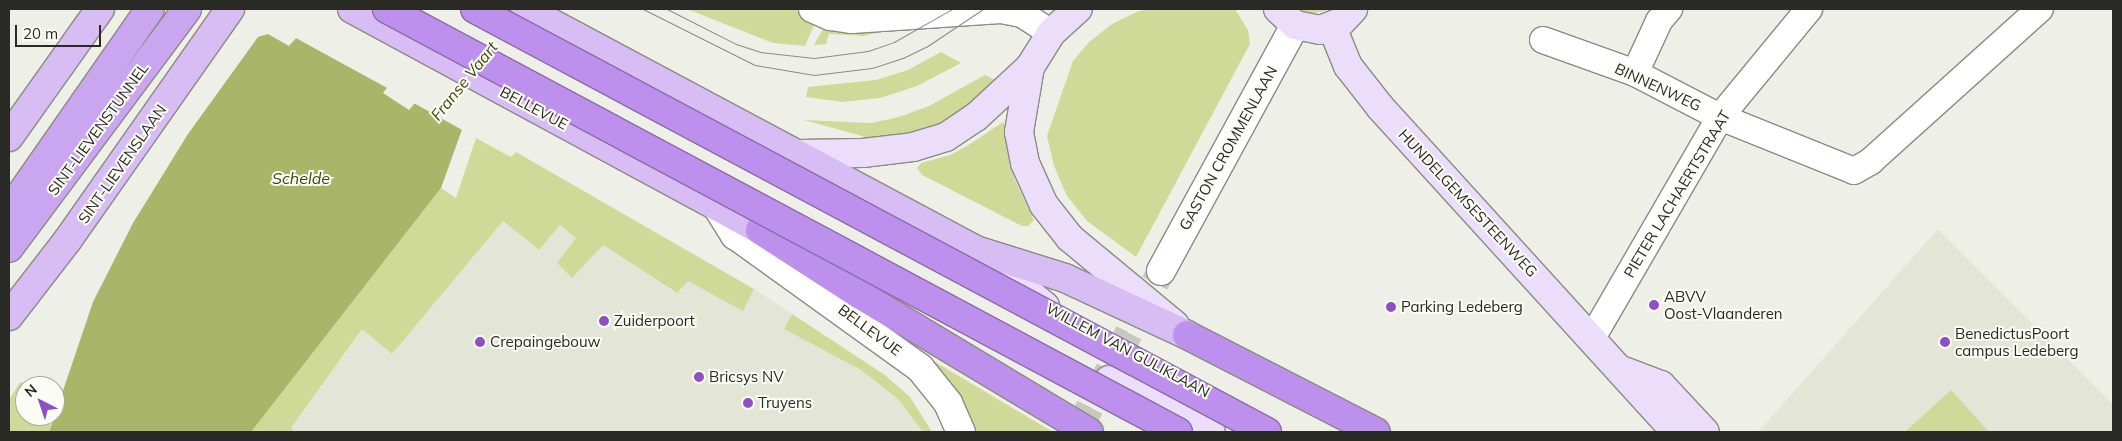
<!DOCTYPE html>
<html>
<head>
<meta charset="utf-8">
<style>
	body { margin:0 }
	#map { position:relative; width:2122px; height:441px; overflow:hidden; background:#eef0e7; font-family:Mulish,sans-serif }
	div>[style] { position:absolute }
	.built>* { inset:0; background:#e3e6d6 }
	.green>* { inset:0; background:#cfda99 }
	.water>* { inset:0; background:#a9b569 }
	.pier>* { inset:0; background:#eef0e7 }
	.tertiary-tunnel>* { height:28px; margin-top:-14px; transform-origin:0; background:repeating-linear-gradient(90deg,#c7c8c0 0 28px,transparent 0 42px) }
	.roads { filter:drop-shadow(1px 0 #8a8b84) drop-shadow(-1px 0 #8a8b84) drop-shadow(0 1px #8a8b84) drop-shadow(0 -1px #8a8b84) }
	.minor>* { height:26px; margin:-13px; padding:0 13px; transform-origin:13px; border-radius:13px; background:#fff }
	.tertiary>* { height:28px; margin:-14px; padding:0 14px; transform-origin:14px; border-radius:14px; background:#fff }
	.secondary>* { height:28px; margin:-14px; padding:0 14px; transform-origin:14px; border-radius:14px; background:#ecdefa }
	.primary>* { height:28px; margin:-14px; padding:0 14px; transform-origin:14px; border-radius:14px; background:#d8bcf4 }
	.trunk>* { height:28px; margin:-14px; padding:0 14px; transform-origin:14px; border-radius:14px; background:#cba6f0 }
	.motorway>* { height:28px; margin:-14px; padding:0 14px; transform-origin:14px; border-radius:14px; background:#be90ed }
	.tram>* { height:1px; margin:-0.5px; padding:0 0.5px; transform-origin:0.5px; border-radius:0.5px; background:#8a8b85 }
	.bridges { filter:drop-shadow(1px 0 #8a6ca7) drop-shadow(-1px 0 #8a6ca7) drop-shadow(0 1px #8a6ca7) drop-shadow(0 -1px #8a6ca7) }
	.motorway-bridge>* { height:28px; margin:-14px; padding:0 14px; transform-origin:14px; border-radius:14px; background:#be90ed }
	.dots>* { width:14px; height:14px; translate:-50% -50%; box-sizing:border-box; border:2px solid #fbfdf4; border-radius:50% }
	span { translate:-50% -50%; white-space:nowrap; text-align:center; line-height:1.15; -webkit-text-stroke:4px #fbfdf4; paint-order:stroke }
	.street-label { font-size:15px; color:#292926 }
	.poi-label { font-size:15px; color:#292926 }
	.left { translate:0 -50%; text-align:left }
	.water-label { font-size:16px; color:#41480f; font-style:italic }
	.frame { position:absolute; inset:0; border:10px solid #292926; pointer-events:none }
	.north { position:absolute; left:15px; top:376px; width:50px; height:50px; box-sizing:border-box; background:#fbfdf4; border:1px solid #a7a8a2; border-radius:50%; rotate:319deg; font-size:14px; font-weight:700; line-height:20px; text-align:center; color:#292926 }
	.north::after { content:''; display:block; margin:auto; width:18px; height:22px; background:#8e4fc4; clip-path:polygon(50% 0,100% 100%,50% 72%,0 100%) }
	.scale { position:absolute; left:15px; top:25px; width:86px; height:22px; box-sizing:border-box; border:2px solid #292926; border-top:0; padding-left:6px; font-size:15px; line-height:18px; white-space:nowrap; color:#292926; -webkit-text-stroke:4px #fbfdf4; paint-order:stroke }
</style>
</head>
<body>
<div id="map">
	<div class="built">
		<div style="clip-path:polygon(503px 221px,539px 250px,560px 225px,577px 238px,557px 263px,603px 245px,676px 293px,688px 281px,743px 310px,754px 289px,792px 314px,784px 329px,861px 370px,898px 399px,923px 432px,295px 432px,291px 428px,362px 329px,392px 354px)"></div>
		<div style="clip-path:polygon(1938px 229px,2113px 404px,2113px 432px,1758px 432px)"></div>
	</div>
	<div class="green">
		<div style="clip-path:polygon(687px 9px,795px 9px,815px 23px,805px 46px,773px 43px)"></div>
		<div style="clip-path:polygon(1153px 9px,1235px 9px,1248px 30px,1250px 44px,1136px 257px,1087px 221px,1067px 196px,1054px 166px,1047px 136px,1073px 61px,1089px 42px,1112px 24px,1139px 11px)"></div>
		<div style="clip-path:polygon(1298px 9px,1333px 9px,1311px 14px)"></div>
		<div style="clip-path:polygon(824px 27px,889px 30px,864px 36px,829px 34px,826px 44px,814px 45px)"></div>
		<div style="clip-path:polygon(941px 52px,961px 63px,917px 86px,880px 98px,843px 102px,806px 97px,808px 87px,876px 80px,908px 70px)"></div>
		<div style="clip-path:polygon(985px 75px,999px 82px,959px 122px,880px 141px,804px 120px,871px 123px,899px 117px,929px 106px)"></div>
		<div style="clip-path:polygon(1003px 122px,1006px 126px,1014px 178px,1034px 220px,1028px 226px,1022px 226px,922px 175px,917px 168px,921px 163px,950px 155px,967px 146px)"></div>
		<div style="clip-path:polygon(476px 138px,511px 157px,516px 152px,754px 289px,743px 311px,688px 281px,677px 293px,603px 245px,572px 278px,557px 263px,576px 238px,560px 225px,539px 250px,503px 221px,392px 354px,362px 329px,291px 428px,295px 432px,251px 432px,441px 188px,456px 198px)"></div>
		<div style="clip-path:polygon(792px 314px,885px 375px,910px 397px,932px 432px,923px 432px,898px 399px,861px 370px,784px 329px)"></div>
		<div style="clip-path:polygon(932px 360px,1053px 432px,974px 432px,931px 363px)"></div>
		<div style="clip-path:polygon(20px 382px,29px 386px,25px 386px,25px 416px,53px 416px,49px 432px,9px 432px,9px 400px)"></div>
		<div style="clip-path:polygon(1951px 390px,1989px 432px,1908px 432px,1906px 431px)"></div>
	</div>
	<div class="water">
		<div style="clip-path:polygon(322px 9px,448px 9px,383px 93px,409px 110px,494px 9px,545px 14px,464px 124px,441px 188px,251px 432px,49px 432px,93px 302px,133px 223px,188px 134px,258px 37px,268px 34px,289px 46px)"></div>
	</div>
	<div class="pier">
		<div style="clip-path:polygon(318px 9px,450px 9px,389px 89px,294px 37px)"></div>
		<div style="clip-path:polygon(491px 9px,557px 9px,547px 16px,464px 131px,412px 102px)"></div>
	</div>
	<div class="tertiary-tunnel">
		<div style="left:1077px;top:432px;width:182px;rotate:-62.4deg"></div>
	</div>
	<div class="roads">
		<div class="minor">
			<div style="left:812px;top:9px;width:20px;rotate:24deg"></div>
			<div style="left:830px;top:17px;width:22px;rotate:8deg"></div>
			<div style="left:852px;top:20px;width:149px;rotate:-3.8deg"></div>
			<div style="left:1001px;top:10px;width:21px;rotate:11deg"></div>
			<div style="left:1022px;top:14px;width:35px;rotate:33deg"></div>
			<div style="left:1543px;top:40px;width:98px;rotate:19.7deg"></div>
			<div style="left:1635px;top:73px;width:96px;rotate:27.4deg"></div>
			<div style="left:1720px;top:117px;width:144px;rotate:21.9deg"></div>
			<div style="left:1854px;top:171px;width:20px;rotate:-30deg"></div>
			<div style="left:1871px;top:161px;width:227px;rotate:-42deg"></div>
			<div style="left:1635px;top:73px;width:57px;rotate:-65.2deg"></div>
			<div style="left:1659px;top:21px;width:16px;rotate:-50deg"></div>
			<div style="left:1592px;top:338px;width:255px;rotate:-59.9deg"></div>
			<div style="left:1720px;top:117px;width:140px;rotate:-50.5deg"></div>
		</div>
		<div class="tertiary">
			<div style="left:716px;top:205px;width:36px;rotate:58deg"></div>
			<div style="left:735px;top:235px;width:228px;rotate:35.7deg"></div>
			<div style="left:920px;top:368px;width:45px;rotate:51.3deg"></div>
			<div style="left:948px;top:403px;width:32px;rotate:66deg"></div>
			<div style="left:1161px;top:271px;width:280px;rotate:-61.4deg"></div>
		</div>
		<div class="secondary">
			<div style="left:1278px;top:9px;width:23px;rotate:43deg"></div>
			<div style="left:1295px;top:25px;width:25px;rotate:11deg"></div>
			<div style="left:1320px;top:30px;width:22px;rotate:-21deg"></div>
			<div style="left:1341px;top:22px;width:18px;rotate:-47deg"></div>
			<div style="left:1332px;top:27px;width:42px;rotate:67.7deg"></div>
			<div style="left:1348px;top:66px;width:52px;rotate:52deg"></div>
			<div style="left:1380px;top:107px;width:440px;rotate:47.7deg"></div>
			<div style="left:1030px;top:67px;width:66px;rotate:99.6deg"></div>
			<div style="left:1019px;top:132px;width:32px;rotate:79deg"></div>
			<div style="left:1025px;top:163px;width:46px;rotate:65.7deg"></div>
			<div style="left:1044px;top:205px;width:42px;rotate:51.8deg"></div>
			<div style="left:1070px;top:238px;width:136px;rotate:39.6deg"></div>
			<div style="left:798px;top:154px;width:65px;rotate:-0.9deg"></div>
			<div style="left:863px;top:153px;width:50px;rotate:-6.8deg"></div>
			<div style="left:913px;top:147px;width:34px;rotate:-17deg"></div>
			<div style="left:946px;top:137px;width:36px;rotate:-34deg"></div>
			<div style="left:976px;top:117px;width:74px;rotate:-42.8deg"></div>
			<div style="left:1030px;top:67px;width:40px;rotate:-58deg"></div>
			<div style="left:1051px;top:33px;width:36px;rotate:-42deg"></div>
			<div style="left:976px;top:250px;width:89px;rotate:39.1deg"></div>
			<div style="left:1624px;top:371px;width:40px;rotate:21deg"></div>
			<div style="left:1661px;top:385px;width:64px;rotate:46.9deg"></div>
			<div style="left:1109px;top:380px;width:114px;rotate:27deg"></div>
		</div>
		<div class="primary">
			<div style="left:352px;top:9px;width:464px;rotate:28.4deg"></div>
			<div style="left:525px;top:9px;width:511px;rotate:28.12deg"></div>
			<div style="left:976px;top:250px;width:93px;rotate:17.5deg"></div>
			<div style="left:1065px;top:278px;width:135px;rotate:25deg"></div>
			<div style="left:9px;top:137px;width:157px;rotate:-54.6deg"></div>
			<div style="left:9px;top:316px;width:95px;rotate:-52.3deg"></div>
			<div style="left:67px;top:241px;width:284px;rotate:-54.9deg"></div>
		</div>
		<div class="trunk">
			<div style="left:9px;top:211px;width:246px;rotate:-55.1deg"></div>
			<div style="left:9px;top:248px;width:298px;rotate:-53.3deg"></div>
		</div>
		<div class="motorway">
			<div style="left:760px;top:230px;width:118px;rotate:32.9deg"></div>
			<div style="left:859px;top:294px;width:268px;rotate:31deg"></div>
			<div style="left:1187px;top:335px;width:212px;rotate:27.2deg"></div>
		</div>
	</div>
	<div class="tram">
		<div style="left:643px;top:9px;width:125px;rotate:26.6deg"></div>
		<div style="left:755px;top:65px;width:60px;rotate:9.6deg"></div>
		<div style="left:814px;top:75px;width:58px;rotate:-6.9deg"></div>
		<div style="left:872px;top:68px;width:33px;rotate:-18deg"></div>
		<div style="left:903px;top:58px;width:25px;rotate:-26deg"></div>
		<div style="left:926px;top:47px;width:69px;rotate:-33.7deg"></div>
		<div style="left:667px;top:9px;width:77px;rotate:26.9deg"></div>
		<div style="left:736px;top:44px;width:25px;rotate:18deg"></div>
		<div style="left:760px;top:52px;width:54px;rotate:6.3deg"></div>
		<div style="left:814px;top:58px;width:54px;rotate:-7.4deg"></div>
		<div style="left:868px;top:51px;width:28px;rotate:-19deg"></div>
		<div style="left:894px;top:42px;width:67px;rotate:-29.6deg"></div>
	</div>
	<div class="bridges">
		<div class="motorway-bridge">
			<div style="left:387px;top:9px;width:897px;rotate:28.14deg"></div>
			<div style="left:475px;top:9px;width:898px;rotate:28.11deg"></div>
		</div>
	</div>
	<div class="dots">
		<div style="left:1654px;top:305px;background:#8e4fc4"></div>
		<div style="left:1391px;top:307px;background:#8e4fc4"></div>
		<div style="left:604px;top:321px;background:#8e4fc4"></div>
		<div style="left:480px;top:342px;background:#8e4fc4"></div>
		<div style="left:1945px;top:342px;background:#8e4fc4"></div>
		<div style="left:699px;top:377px;background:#8e4fc4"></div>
		<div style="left:748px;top:403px;background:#8e4fc4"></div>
	</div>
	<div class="street-label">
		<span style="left:1658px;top:87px;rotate:25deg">BINNENWEG</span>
		<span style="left:534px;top:108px;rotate:28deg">BELLEVUE</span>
		<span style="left:98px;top:129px;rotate:-54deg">SINT-LIEVENSTUNNEL</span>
		<span style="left:1228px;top:148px;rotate:-61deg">GASTON CROMMENLAAN</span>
		<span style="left:122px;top:164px;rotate:-55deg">SINT-LIEVENSLAAN</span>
		<span style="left:1677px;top:194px;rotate:-59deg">PIETER LACHAERTSTRAAT</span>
		<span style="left:1468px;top:203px;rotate:47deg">HUNDELGEMSESTEENWEG</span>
		<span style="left:870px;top:330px;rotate:37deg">BELLEVUE</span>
		<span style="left:1128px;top:350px;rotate:28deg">WILLEM VAN GULIKLAAN</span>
	</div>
	<div class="poi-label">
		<span class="left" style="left:1664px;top:305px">ABVV<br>Oost-Vlaanderen</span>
		<span class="left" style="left:1401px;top:307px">Parking Ledeberg</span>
		<span class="left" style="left:614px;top:321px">Zuiderpoort</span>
		<span class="left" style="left:1955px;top:342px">BenedictusPoort<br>campus Ledeberg</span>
		<span class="left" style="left:490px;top:342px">Crepaingebouw</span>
		<span class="left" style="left:709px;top:377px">Bricsys NV</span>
		<span class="left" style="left:758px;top:403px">Truyens</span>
	</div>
	<div class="water-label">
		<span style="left:464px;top:81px;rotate:-51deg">Franse Vaart</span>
		<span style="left:301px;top:178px">Schelde</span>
	</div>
	<div class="frame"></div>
	<div class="north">N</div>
	<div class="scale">20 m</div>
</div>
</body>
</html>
